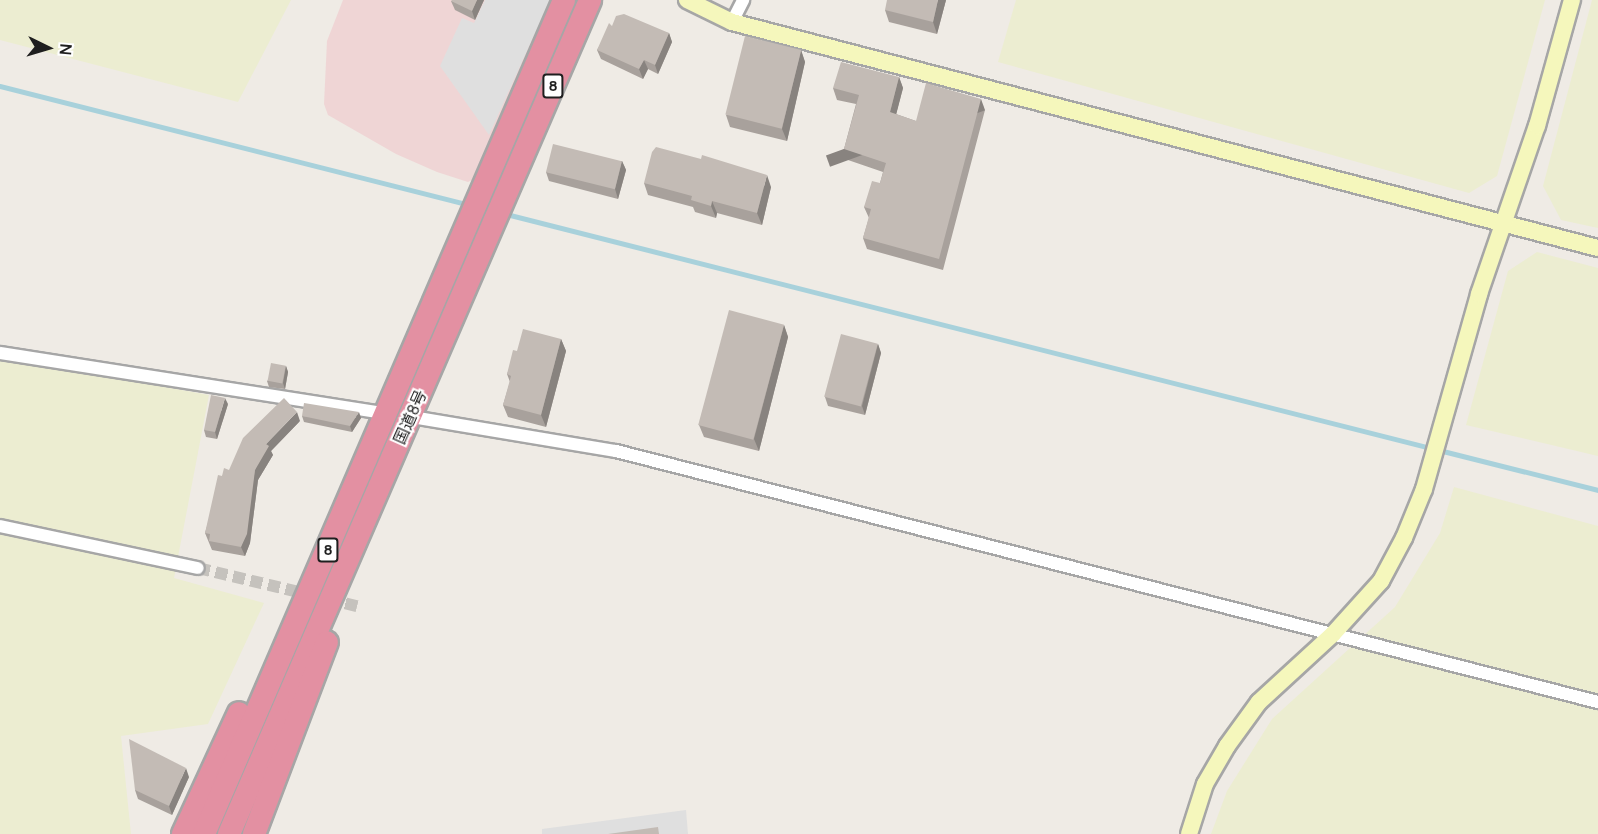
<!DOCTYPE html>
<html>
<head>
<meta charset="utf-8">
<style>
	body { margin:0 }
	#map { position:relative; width:1598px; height:834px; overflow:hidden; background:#efebe5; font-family:Manrope,"Noto Sans JP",sans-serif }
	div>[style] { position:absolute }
	.commercial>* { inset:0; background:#efd5d5 }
	.farmland>* { inset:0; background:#ecedd1 }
	.parking>* { inset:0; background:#dfdfdf }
	.stream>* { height:4.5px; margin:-2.25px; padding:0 2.25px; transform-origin:2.25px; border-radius:2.25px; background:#a8d1db }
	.street-tunnel>* { height:12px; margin-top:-6px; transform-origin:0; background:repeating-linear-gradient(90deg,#c5c2bd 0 12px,transparent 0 18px) }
	.roads { filter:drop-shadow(2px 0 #a6a6a6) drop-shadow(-2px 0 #a6a6a6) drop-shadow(0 2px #a6a6a6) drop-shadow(0 -2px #a6a6a6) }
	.street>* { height:12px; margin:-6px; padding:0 6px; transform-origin:6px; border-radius:6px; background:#fff }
	.secondary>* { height:16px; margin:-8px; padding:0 8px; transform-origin:8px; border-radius:8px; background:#f5f7bc }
	.highway>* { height:22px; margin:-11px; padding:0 11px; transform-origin:11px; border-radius:11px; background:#e390a2 }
	.wall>* { inset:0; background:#a8a19c }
	.shaded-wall>* { inset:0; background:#88837f; transform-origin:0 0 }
	.building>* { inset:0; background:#c3bbb5; transform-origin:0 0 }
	span { translate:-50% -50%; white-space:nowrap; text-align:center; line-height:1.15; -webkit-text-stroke:4.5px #fff; paint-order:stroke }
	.shield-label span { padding:2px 4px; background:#fff; border:2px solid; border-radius:4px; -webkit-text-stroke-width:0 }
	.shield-label { font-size:15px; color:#1f1f1f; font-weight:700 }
	.street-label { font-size:16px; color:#1f1f1f }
	.north { position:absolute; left:18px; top:18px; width:60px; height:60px; -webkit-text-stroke:4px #fff; paint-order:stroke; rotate:95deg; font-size:16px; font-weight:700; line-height:24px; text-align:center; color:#1f1f1f }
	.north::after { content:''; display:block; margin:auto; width:21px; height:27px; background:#1f1f1f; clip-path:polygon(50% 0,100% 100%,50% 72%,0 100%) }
</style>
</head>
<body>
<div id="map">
	<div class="commercial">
		<div style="clip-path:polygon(343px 0,550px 0,472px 180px,468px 182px,437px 172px,396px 154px,328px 115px,324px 104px,327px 41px)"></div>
	</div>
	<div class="farmland">
		<div style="clip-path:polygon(0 0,291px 0,238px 102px,0 40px)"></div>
		<div style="clip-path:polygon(1016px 0,1545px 0,1497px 176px,1469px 193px,998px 62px)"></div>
		<div style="clip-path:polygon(1592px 0,1598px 0,1598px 228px,1561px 220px,1543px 186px)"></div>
		<div style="clip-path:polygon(1537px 252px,1598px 268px,1598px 456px,1466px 425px,1508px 271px)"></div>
		<div style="clip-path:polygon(0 357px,209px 395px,174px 578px,264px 603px,208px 724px,121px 736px,131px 834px,0 834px)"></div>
		<div style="clip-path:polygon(1454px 487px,1598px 526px,1598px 834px,1211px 834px,1227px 791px,1272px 719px,1395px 607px,1440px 533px)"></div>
	</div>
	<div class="parking">
		<div style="clip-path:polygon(485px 0,550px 0,489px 135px,440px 66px,462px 18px,474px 23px)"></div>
		<div style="clip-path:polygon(686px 810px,688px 834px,542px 834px,542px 829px)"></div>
	</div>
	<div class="stream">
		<div style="left:0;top:86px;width:484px;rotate:14.2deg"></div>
		<div style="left:506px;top:214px;width:954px;rotate:14.2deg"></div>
		<div style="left:1439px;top:450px;width:164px;rotate:14.1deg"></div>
	</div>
	<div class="street-tunnel">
		<div style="left:198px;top:568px;width:116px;rotate:13.4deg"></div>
		<div style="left:328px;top:599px;width:30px;rotate:14deg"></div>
	</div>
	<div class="roads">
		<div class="street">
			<div style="left:732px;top:22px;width:25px;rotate:-63deg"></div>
			<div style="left:0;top:353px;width:389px;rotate:8.9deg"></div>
			<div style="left:412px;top:417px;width:207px;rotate:9.5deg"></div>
			<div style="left:616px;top:451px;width:1014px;rotate:14.34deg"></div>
			<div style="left:0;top:526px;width:202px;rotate:12deg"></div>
		</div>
		<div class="secondary">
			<div style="left:687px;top:0;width:50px;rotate:26.1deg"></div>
			<div style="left:732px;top:22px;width:895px;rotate:14.63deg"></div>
			<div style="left:1189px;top:834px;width:52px;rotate:-72.3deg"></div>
			<div style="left:1205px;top:784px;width:44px;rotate:-59.9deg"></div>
			<div style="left:1227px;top:746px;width:54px;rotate:-54deg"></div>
			<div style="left:1259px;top:702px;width:100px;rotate:-42.6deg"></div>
			<div style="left:1333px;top:634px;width:72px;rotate:-47.8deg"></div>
			<div style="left:1381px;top:581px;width:49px;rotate:-61.9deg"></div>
			<div style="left:1404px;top:538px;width:53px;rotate:-67.8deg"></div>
			<div style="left:1424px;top:489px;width:203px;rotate:-74.2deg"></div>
			<div style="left:1479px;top:294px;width:178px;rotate:-71deg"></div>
			<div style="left:1537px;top:126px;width:131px;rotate:-74.5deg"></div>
		</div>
		<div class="highway">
			<div style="left:183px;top:834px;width:133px;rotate:-65.2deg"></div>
			<div style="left:204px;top:834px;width:908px;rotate:-66.65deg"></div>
			<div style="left:229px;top:834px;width:909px;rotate:-66.59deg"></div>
			<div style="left:254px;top:834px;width:205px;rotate:-69.2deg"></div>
		</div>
	</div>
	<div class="wall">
		<div style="clip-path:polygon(484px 0,475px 20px,455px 10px,451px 1px)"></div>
		<div style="clip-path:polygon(946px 0,937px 34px,889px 22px,885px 10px)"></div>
		<div style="clip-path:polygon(612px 26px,669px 33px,672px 42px,658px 74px,648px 69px,643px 79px,601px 59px,597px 50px)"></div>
		<div style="clip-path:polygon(801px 50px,805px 62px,787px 141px,730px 127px,726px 115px)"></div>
		<div style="clip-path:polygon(899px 77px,903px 88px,896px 114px,916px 121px,985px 110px,943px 270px,867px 249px,863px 238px,869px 218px,864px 207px,880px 183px,883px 172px,848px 160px,844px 149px,856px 104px,837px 100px,833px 88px)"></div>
		<div style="clip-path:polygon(622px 161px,626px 170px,618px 199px,549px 181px,546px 172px)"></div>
		<div style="clip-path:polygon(644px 183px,771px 187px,762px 225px,717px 213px,716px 218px,695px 212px,693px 207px,648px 195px)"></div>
		<div style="clip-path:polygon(784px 325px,788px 337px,759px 451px,704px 437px,699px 425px)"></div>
		<div style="clip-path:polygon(561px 339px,566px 351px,546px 427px,508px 417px,503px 405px,510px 382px,507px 374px,517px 351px)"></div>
		<div style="clip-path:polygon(878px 344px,881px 353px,865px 415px,828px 406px,825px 397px)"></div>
		<div style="clip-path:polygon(286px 366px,288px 372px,285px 389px,269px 387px,267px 381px)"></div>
		<div style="clip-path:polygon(228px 404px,217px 439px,206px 437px,204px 430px)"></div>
		<div style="clip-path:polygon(302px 416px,361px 418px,352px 432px,304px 422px)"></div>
		<div style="clip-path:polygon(300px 421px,271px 451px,273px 455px,258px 480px,250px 543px,245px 556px,212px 550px,205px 533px,222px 476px)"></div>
		<div style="clip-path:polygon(189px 777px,172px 815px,138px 799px,135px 790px)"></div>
	</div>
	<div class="shaded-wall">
		<div style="clip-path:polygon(477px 0,484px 0,475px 20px,472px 11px)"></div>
		<div style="clip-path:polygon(938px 0,946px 0,937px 34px,933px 22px)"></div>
		<div style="clip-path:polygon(669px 33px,672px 42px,658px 74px,655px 65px)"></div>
		<div style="clip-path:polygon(801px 50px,805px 62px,787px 141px,782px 129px)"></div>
		<div style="clip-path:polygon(644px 60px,648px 69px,643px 79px,639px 69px)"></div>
		<div style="clip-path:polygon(899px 77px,903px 88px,894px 123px,890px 112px)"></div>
		<div style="left:981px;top:99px;width:12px;height:165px;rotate:70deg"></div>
		<div style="clip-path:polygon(622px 161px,626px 170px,618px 199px,615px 189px)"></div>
		<div style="clip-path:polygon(767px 175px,771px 187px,762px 225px,757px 213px)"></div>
		<div style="clip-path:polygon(712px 201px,717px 213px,716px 218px,711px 206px)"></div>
		<div style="clip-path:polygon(784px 325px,788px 337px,759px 451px,754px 439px)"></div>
		<div style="clip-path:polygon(561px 339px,566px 351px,546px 427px,541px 415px)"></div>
		<div style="clip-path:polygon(878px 344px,881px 353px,865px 415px,862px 406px)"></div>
		<div style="clip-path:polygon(286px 366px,288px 372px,285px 389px,283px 383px)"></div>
		<div style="clip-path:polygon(225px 398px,228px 404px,217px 439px,215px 432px)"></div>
		<div style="clip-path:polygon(297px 412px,300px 421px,271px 451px,273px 455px,258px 480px,250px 543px,245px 556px,241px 547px,255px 470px,266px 444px)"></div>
		<div style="clip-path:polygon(359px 412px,361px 418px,352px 432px,350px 426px)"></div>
		<div style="clip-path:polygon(186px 768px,189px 777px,172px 815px,169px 806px)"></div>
	</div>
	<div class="building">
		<div style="clip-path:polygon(452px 0,477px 0,472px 11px,451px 1px)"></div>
		<div style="clip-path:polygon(887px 0,938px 0,933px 22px,885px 10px)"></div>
		<div style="clip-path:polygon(624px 14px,669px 33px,655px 65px,644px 60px,639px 69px,597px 50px,609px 23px,612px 26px,616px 16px)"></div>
		<div style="left:745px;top:36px;width:58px;height:81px;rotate:14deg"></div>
		<div style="clip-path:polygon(841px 62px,899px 77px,890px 112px,916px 121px,926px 83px,981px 99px,939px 259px,863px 238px,871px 209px,864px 207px,872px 181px,880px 183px,886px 163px,844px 149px,859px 95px,833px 88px)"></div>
		<div style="left:553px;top:144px;width:71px;height:29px;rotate:14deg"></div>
		<div style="clip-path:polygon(656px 147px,701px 159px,702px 155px,767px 175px,757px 213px,712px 201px,711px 206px,691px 200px,692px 196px,644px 183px,652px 152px)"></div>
		<div style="left:729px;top:310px;width:57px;height:119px;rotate:15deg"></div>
		<div style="clip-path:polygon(523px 329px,561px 339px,541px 415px,503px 405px,511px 376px,507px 374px,513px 350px,517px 351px)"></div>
		<div style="left:841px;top:334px;width:38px;height:65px;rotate:15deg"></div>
		<div style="left:271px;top:363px;width:15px;height:18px;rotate:11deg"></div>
		<div style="clip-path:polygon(211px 395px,225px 398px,215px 432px,204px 430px)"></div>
		<div style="clip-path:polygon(284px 398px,297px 412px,266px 444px,269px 446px,255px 470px,247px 534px,241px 547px,209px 541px,210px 534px,205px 533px,218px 475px,222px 476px,224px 468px,229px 470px,243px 438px)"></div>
		<div style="clip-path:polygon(304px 403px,359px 412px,350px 426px,302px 416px)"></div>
		<div style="clip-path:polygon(129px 739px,186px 768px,169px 806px,135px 790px)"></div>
		<div style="clip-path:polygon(658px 827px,659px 834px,608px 834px)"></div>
	</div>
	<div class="shield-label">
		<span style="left:553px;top:86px">8</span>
		<span style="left:328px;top:550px">8</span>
	</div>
	<div class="street-label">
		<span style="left:410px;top:417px;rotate:-66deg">国道8号</span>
	</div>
	<div class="north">N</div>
</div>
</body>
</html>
